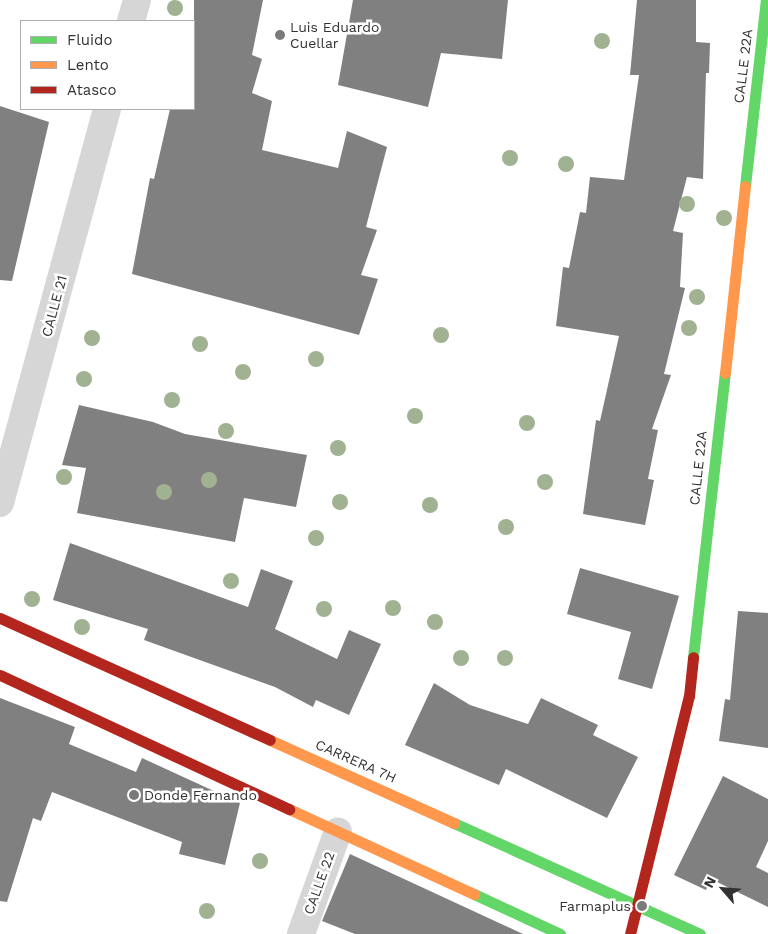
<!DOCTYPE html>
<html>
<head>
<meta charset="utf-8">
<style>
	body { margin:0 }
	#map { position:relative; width:768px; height:934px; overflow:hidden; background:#fff; font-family:"Work Sans",sans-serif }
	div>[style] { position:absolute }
	.building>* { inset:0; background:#808080 }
	.street>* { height:28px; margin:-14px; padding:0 14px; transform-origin:14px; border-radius:14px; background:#d6d6d6 }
	.fast>* { height:11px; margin:-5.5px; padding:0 5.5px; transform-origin:5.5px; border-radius:5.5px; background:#63d668 }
	.slow>* { height:11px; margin:-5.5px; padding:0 5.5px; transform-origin:5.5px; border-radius:5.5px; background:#ff974d }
	.jam>* { height:11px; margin:-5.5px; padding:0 5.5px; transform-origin:5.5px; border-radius:5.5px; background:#b3261e }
	.trees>* { width:16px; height:16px; margin:-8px; border-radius:50%; background:#a0b292 }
	.dots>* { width:14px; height:14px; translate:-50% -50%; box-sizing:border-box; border:2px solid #fff; border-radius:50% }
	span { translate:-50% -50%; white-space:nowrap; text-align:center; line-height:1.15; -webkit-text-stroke:5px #fff; paint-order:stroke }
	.poi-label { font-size:14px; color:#323232 }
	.left { translate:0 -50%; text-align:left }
	.right { translate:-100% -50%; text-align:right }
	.street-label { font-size:14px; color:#323232 }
	.legend { position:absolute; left:20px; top:20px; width:175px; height:90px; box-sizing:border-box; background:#fff; border:1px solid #adadad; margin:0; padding:6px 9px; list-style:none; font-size:15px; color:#323232 }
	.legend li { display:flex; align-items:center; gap:10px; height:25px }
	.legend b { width:25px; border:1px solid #adadad }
	.north { position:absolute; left:698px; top:864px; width:50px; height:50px; -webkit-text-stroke:4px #fff; paint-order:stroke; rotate:297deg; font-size:14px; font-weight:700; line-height:20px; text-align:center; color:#323232 }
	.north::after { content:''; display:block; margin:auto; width:18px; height:22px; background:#323232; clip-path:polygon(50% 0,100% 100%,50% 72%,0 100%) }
</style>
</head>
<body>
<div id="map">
	<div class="building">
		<div style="clip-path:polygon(194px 0,263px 0,252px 55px,262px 59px,252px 93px,272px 101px,262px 150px,338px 168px,347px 131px,387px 147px,366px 227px,377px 230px,361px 275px,378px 279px,359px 335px,132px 274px,150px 178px,154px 179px,170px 109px,194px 109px)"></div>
		<div style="clip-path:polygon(353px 0,508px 0,502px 59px,441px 53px,428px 107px,338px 85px)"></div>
		<div style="clip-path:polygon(637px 0,696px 0,696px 42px,710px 43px,709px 73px,706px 73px,703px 179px,687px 177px,673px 231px,683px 233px,680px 287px,685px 288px,664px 374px,671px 375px,652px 429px,658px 430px,648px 479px,654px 480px,645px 525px,583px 514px,596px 420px,600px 421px,619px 336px,556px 326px,563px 267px,569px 268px,580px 212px,586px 213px,590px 177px,624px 180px,639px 75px,630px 75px)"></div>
		<div style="clip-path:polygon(0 106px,49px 122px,12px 281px,0 280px)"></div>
		<div style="clip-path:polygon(79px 405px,153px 422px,185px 434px,307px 455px,296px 507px,244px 498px,235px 542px,77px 513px,86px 468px,62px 465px)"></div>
		<div style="clip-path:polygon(70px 543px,248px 607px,261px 569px,293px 581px,275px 629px,337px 659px,349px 630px,381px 644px,349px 715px,316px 700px,313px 707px,275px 687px,144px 640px,148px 629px,53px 600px)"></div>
		<div style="clip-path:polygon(580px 568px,679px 596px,652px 689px,618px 679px,631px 632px,567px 614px)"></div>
		<div style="clip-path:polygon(738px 611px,768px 613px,768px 748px,719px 741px,725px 699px,730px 700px)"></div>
		<div style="clip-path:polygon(434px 683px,470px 705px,528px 724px,541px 698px,598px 725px,593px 735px,638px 757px,607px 818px,506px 769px,499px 785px,405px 745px)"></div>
		<div style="clip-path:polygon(0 698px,75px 727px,69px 744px,136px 772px,142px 758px,240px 803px,225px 865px,179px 854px,182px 842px,52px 792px,41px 821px,33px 818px,7px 902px,0 901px)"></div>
		<div style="clip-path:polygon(723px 776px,768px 799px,768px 841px,756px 867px,768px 873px,768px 907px,711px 879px,706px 890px,674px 875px)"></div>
		<div style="clip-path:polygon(350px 854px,523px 934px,355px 934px,322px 921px)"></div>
	</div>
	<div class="street">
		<div style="left:131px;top:21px;width:22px;rotate:-74deg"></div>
		<div style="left:0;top:503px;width:408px;rotate:-74.8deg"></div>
		<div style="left:301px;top:934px;width:109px;rotate:-70.2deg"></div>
	</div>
	<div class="fast">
		<div style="left:745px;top:186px;width:187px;rotate:-83.6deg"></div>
		<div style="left:693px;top:657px;width:286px;rotate:-83.6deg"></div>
		<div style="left:454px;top:823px;width:270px;rotate:24.3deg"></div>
		<div style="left:474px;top:894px;width:95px;rotate:24.9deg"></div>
	</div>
	<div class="slow">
		<div style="left:725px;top:373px;width:188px;rotate:-83.9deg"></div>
		<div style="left:270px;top:740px;width:202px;rotate:24.3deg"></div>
		<div style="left:289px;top:809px;width:204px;rotate:24.7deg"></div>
	</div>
	<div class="jam">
		<div style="left:0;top:618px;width:296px;rotate:24.3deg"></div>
		<div style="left:0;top:675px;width:319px;rotate:24.9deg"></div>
		<div style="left:630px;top:934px;width:245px;rotate:-76.1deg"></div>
		<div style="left:689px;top:696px;width:39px;rotate:-84deg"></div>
	</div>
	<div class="trees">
		<div style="left:175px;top:8px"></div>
		<div style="left:602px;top:41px"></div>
		<div style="left:510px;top:158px"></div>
		<div style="left:566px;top:164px"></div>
		<div style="left:687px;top:204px"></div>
		<div style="left:724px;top:218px"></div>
		<div style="left:697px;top:297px"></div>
		<div style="left:689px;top:328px"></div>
		<div style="left:441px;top:335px"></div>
		<div style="left:92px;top:338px"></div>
		<div style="left:200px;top:344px"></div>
		<div style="left:316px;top:359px"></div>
		<div style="left:243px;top:372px"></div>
		<div style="left:84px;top:379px"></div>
		<div style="left:172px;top:400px"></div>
		<div style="left:415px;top:416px"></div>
		<div style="left:527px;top:423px"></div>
		<div style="left:226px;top:431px"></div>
		<div style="left:338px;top:448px"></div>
		<div style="left:64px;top:477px"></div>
		<div style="left:209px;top:480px"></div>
		<div style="left:545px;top:482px"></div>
		<div style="left:164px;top:492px"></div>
		<div style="left:340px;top:502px"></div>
		<div style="left:430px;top:505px"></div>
		<div style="left:506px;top:527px"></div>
		<div style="left:316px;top:538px"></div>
		<div style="left:231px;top:581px"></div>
		<div style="left:32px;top:599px"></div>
		<div style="left:393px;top:608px"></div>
		<div style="left:324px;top:609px"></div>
		<div style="left:435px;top:622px"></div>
		<div style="left:82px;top:627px"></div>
		<div style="left:461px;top:658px"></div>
		<div style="left:505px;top:658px"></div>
		<div style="left:260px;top:861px"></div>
		<div style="left:207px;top:911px"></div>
	</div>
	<div class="dots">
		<div style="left:280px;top:35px;background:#7a7a7a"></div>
		<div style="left:134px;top:795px;background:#7a7a7a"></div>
		<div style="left:642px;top:906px;background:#7a7a7a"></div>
	</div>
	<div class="poi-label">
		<span class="left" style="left:290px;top:35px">Luis Eduardo<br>Cuellar</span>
		<span class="left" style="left:144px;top:795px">Donde Fernando</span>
		<span class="right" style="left:631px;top:906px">Farmaplus</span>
	</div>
	<div class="street-label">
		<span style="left:743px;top:66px;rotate:-83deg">CALLE 22A</span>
		<span style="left:54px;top:306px;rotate:-75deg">CALLE 21</span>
		<span style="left:698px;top:468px;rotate:-84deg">CALLE 22A</span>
		<span style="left:356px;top:761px;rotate:24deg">CARRERA 7H</span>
		<span style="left:319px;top:883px;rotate:-70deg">CALLE 22</span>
	</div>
	<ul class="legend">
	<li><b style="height:6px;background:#63d668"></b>Fluido</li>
	<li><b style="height:6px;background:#ff974d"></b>Lento</li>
	<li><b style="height:6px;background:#b3261e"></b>Atasco</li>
	</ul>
	<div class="north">N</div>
</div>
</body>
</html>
